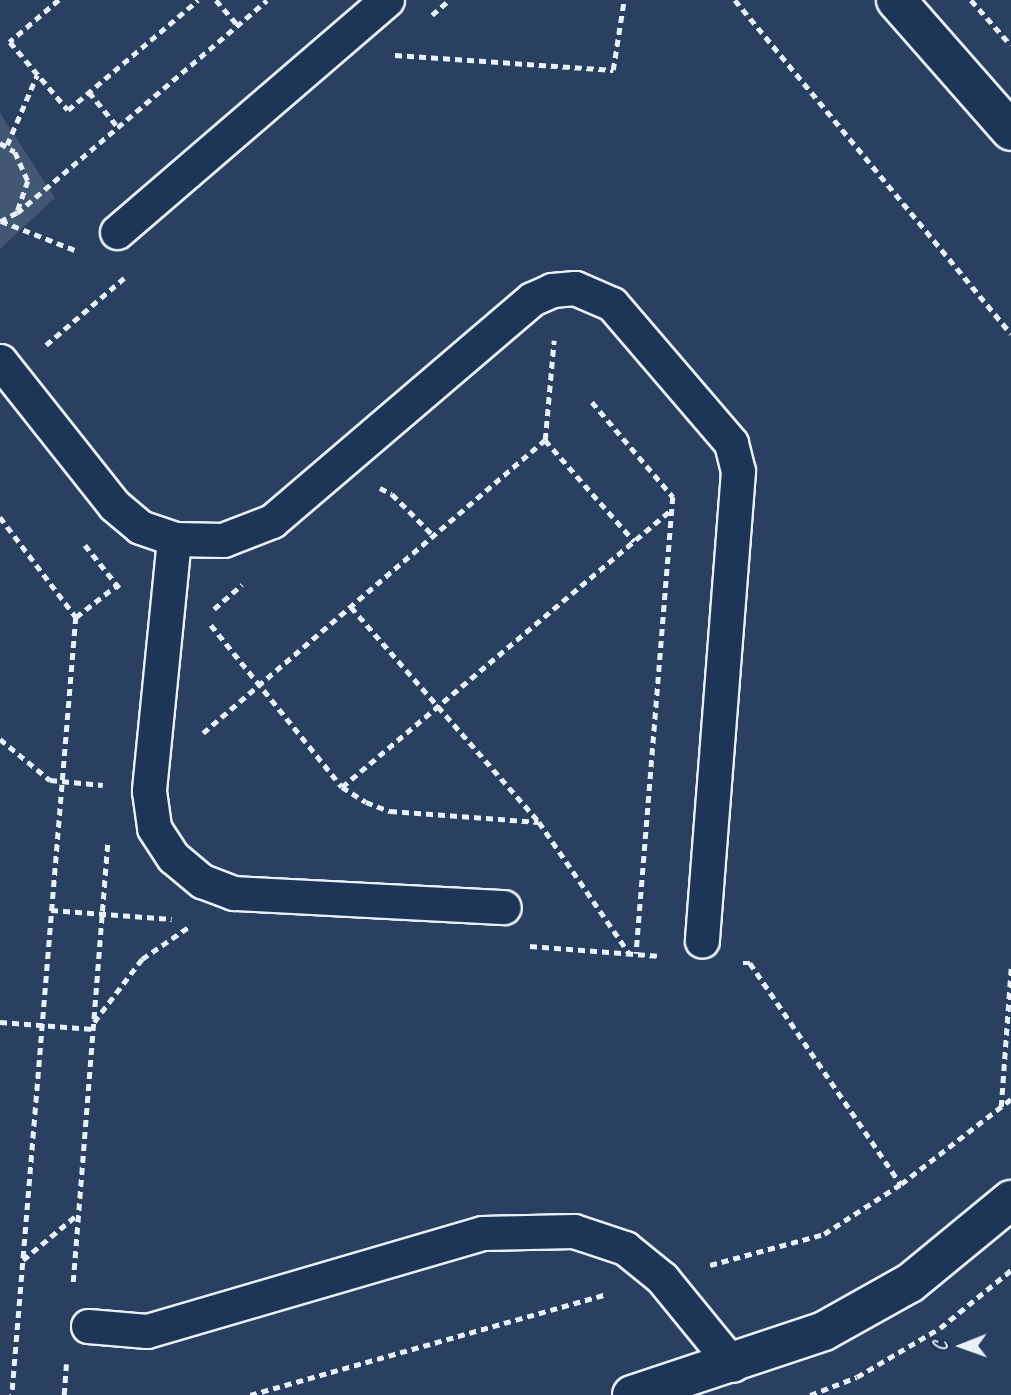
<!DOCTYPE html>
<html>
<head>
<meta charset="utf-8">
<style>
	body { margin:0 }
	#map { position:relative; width:1011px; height:1395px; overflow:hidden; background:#294061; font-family:Caveat,sans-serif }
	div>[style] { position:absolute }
	.green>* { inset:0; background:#415774 }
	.path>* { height:4.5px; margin-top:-2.25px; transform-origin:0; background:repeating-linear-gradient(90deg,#e8f1f8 0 7px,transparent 0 12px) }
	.roads { filter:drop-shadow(2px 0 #e8f1f8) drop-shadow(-2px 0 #e8f1f8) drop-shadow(0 2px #e8f1f8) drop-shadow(0 -2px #e8f1f8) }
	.service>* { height:33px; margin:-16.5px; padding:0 16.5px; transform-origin:16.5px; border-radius:16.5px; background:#1d3557 }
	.minor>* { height:38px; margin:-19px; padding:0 19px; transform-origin:19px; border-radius:19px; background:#1d3557 }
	span { translate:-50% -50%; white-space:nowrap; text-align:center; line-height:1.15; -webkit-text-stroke:7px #1d3557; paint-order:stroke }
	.north { position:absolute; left:927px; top:1311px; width:70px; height:70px; -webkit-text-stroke:5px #1d3557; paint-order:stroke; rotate:269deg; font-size:19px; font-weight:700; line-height:28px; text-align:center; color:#e8f1f8 }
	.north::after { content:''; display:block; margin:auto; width:24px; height:32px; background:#e8f1f8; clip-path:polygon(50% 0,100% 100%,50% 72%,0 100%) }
</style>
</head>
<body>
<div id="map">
	<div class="green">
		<div style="clip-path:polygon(0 113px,55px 198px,0 249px)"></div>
	</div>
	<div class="path">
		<div style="left:59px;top:0;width:65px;rotate:139.4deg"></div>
		<div style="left:10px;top:42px;width:89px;rotate:49.5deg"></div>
		<div style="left:68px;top:110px;width:170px;rotate:-40.2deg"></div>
		<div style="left:216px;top:0;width:33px;rotate:49deg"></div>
		<div style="left:735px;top:0;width:433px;rotate:50.4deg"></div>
		<div style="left:971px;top:0;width:60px;rotate:48.4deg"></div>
		<div style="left:432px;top:15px;width:23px;rotate:-41deg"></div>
		<div style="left:395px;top:55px;width:219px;rotate:3.9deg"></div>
		<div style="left:613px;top:70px;width:71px;rotate:-81.1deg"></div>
		<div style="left:89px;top:92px;width:45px;rotate:50.4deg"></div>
		<div style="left:0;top:143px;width:17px;rotate:31deg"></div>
		<div style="left:15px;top:152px;width:32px;rotate:66deg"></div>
		<div style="left:28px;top:181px;width:34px;rotate:109deg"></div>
		<div style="left:17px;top:213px;width:19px;rotate:152deg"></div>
		<div style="left:7px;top:145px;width:76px;rotate:-66.8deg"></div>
		<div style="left:17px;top:213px;width:328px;rotate:-40.4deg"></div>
		<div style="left:1px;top:221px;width:79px;rotate:21.4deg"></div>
		<div style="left:46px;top:345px;width:103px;rotate:-40.7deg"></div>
		<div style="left:592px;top:402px;width:125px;rotate:49.5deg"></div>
		<div style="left:673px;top:497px;width:458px;rotate:94.6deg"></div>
		<div style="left:545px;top:440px;width:100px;rotate:-84.9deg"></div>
		<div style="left:380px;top:488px;width:13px;rotate:27deg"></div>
		<div style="left:392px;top:494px;width:59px;rotate:45deg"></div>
		<div style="left:0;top:517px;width:126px;rotate:52.8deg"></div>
		<div style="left:76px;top:617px;width:781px;rotate:94.7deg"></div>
		<div style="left:85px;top:545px;width:58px;rotate:51.3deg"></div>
		<div style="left:351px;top:607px;width:286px;rotate:48.8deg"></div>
		<div style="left:539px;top:822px;width:159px;rotate:55.5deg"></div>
		<div style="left:214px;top:609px;width:37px;rotate:-41deg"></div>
		<div style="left:76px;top:617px;width:52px;rotate:-38deg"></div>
		<div style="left:211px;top:625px;width:208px;rotate:51deg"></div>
		<div style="left:342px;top:787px;width:28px;rotate:32deg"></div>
		<div style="left:366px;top:802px;width:26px;rotate:21deg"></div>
		<div style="left:390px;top:811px;width:149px;rotate:4.2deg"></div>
		<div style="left:203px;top:733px;width:450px;rotate:-40.6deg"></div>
		<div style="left:545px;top:440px;width:135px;rotate:48.6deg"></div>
		<div style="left:0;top:739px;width:65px;rotate:39.4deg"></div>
		<div style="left:50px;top:780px;width:53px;rotate:5.4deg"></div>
		<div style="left:342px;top:787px;width:431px;rotate:-40.1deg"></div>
		<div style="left:51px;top:910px;width:121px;rotate:4.3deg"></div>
		<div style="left:530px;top:946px;width:131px;rotate:4.4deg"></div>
		<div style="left:743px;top:963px;width:7px"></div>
		<div style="left:750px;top:963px;width:268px;rotate:55.7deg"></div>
		<div style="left:0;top:1022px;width:93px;rotate:4.3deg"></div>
		<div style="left:94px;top:1022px;width:79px;rotate:-52.7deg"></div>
		<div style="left:142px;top:959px;width:58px;rotate:-34.5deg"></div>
		<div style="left:1001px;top:1107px;width:140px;rotate:-85.9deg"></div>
		<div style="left:23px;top:1260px;width:72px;rotate:-39.9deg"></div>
		<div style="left:710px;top:1265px;width:118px;rotate:-15.2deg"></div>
		<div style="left:824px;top:1234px;width:92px;rotate:-33deg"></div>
		<div style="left:901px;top:1184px;width:139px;rotate:-37.7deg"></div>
		<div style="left:73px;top:1282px;width:442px;rotate:-85.5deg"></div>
		<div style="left:64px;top:1395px;width:31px;rotate:-86deg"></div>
		<div style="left:250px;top:1395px;width:371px;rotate:-15.8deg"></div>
		<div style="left:810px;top:1395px;width:50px;rotate:-21deg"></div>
		<div style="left:857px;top:1377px;width:96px;rotate:-30.6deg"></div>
		<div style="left:940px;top:1328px;width:92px;rotate:-39.2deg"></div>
	</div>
	<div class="roads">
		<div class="service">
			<div style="left:117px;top:232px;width:356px;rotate:-40.7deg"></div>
			<div style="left:0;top:361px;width:184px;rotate:51.6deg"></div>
			<div style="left:114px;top:505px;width:34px;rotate:40deg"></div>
			<div style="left:140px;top:527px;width:36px;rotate:19deg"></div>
			<div style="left:174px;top:539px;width:49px;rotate:1.2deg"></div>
			<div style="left:223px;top:540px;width:53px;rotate:-21.2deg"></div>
			<div style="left:272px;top:521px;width:342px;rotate:-40.5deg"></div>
			<div style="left:532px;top:299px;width:22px;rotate:-24deg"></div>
			<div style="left:552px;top:290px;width:23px;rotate:-5deg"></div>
			<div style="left:575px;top:288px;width:40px;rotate:23.4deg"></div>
			<div style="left:612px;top:304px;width:183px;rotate:49.4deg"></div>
			<div style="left:731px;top:443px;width:29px;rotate:76deg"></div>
			<div style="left:738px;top:471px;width:471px;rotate:94.4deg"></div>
			<div style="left:174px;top:539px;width:253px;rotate:95.7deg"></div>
			<div style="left:149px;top:791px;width:37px;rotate:82deg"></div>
			<div style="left:154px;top:828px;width:35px;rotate:57deg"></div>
			<div style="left:173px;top:857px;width:38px;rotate:40deg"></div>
			<div style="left:202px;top:881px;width:34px;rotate:21deg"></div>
			<div style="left:234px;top:893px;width:270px;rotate:3deg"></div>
			<div style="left:88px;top:1326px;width:59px;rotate:4.8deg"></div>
			<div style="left:147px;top:1331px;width:349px;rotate:-16.3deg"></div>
			<div style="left:482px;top:1233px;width:92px;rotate:-1.2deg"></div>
			<div style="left:574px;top:1231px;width:54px;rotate:18.4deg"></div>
			<div style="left:625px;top:1248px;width:48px;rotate:39deg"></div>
			<div style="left:662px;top:1278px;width:112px;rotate:50.8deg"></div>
		</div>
		<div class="minor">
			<div style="left:896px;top:0;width:174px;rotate:48.7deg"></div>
			<div style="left:632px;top:1395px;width:202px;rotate:-18.4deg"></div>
			<div style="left:824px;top:1331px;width:98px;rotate:-29.2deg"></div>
			<div style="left:910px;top:1283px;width:131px;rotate:-39.4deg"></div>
		</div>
	</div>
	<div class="north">С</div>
</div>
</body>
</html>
